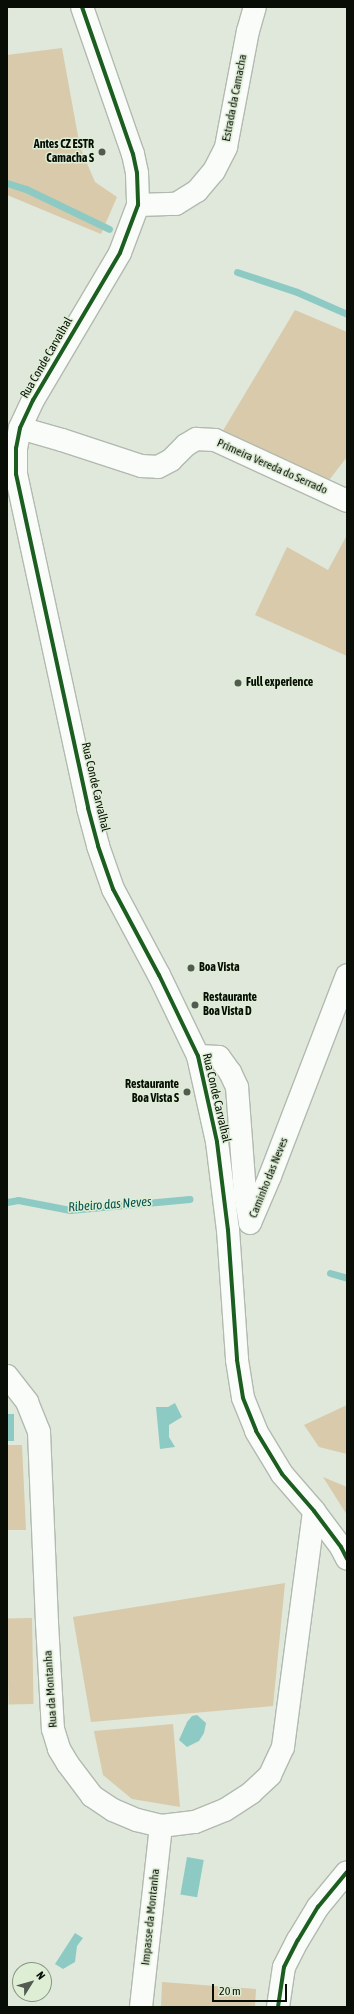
<!DOCTYPE html>
<html>
<head>
<meta charset="utf-8">
<style>
	body { margin:0 }
	#map { position:relative; width:354px; height:2014px; overflow:hidden; background:#dfe8db; font-family:"Asap Condensed",sans-serif }
	div>[style] { position:absolute }
	.green>* { inset:0; background:#d8caaa; transform-origin:0 0 }
	.water>* { inset:0; background:#8ecac4; transform-origin:0 0 }
	.stream>* { height:7px; margin:-3.5px; padding:0 3.5px; transform-origin:3.5px; border-radius:3.5px; background:#8ecac4 }
	.roads { filter:drop-shadow(1px 0 #b2baaf) drop-shadow(-1px 0 #b2baaf) drop-shadow(0 1px #b2baaf) drop-shadow(0 -1px #b2baaf) }
	.minor>* { height:22px; margin:-11px; padding:0 11px; transform-origin:11px; border-radius:11px; background:#fafcfa }
	.tertiary>* { height:22px; margin:-11px; padding:0 11px; transform-origin:11px; border-radius:11px; background:#fafcfa }
	.secondary>* { height:22px; margin:-11px; padding:0 11px; transform-origin:11px; border-radius:11px; background:#fafcfa }
	.cycleway>* { height:4px; margin:-2px; padding:0 2px; transform-origin:2px; border-radius:2px; background:#1b5e20 }
	.dots>* { width:11px; height:11px; translate:-50% -50%; box-sizing:border-box; border:2px solid #deeed5; border-radius:50% }
	span { translate:-50% -50%; white-space:nowrap; text-align:center; line-height:1.15; -webkit-text-stroke:3px #deeed5; paint-order:stroke }
	.street-label { font-size:12px; color:#080d06 }
	.poi-label { font-size:12px; color:#080d06; font-weight:700 }
	.right { translate:-100% -50%; text-align:right }
	.left { translate:0 -50%; text-align:left }
	.water-label { font-size:13px; color:#03514f; font-style:italic }
	.frame { position:absolute; inset:0; border:8px solid #080d06; pointer-events:none }
	.north { position:absolute; left:12px; top:1962px; width:40px; height:40px; box-sizing:border-box; background:#deeed5; border:1px solid #889482; border-radius:50%; rotate:53deg; font-size:11px; font-weight:700; line-height:16px; text-align:center; color:#080d06 }
	.north::after { content:''; display:block; margin:auto; width:14px; height:18px; background:#535a51; clip-path:polygon(50% 0,100% 100%,50% 72%,0 100%) }
	.scale { position:absolute; left:212px; top:1984px; width:75px; height:18px; box-sizing:border-box; border:2px solid #080d06; border-top:0; padding-left:5px; font-size:12px; line-height:14px; white-space:nowrap; color:#080d06; -webkit-text-stroke:3px #deeed5; paint-order:stroke }
</style>
</head>
<body>
<div id="map">
	<div class="green">
		<div style="clip-path:polygon(62px 48px,80px 147px,95px 182px,117px 197px,101px 234px,7px 195px,7px 55px)"></div>
		<div style="clip-path:polygon(295px 310px,347px 332px,347px 457px,326px 484px,221px 434px)"></div>
		<div style="clip-path:polygon(347px 535px,347px 656px,255px 615px,287px 547px,328px 570px)"></div>
		<div style="clip-path:polygon(347px 1405px,347px 1454px,319px 1447px,304px 1425px)"></div>
		<div style="clip-path:polygon(7px 1445px,22px 1445px,26px 1530px,7px 1530px)"></div>
		<div style="clip-path:polygon(323px 1477px,347px 1487px,347px 1515px)"></div>
		<div style="clip-path:polygon(285px 1583px,273px 1706px,91px 1722px,73px 1617px)"></div>
		<div style="left:32px;top:1618px;width:86px;height:25px;rotate:89deg"></div>
		<div style="clip-path:polygon(173px 1724px,180px 1807px,132px 1799px,103px 1775px,94px 1731px)"></div>
		<div style="clip-path:polygon(162px 1982px,256px 1989px,255px 2007px,161px 2007px)"></div>
	</div>
	<div class="water">
		<div style="clip-path:polygon(175px 1403px,182px 1417px,169px 1425px,169px 1437px,175px 1447px,160px 1449px,156px 1407px,168px 1407px)"></div>
		<div style="left:7px;top:1414px;width:7px;height:27px"></div>
		<div style="clip-path:polygon(197px 1715px,206px 1723px,204px 1733px,199px 1741px,187px 1747px,179px 1740px,187px 1722px,192px 1716px)"></div>
		<div style="left:187px;top:1857px;width:17px;height:38px;rotate:10deg"></div>
		<div style="clip-path:polygon(75px 1933px,83px 1938px,77px 1946px,75px 1962px,63px 1969px,55px 1964px)"></div>
	</div>
	<div class="stream">
		<div style="left:7px;top:183px;width:20px;rotate:18deg"></div>
		<div style="left:26px;top:189px;width:92px;rotate:25.7deg"></div>
		<div style="left:237px;top:272px;width:63px;rotate:18.4deg"></div>
		<div style="left:297px;top:292px;width:55px;rotate:23.7deg"></div>
		<div style="left:7px;top:1202px;width:11px;rotate:-10deg"></div>
		<div style="left:18px;top:1200px;width:53px;rotate:10.9deg"></div>
		<div style="left:70px;top:1210px;width:120px;rotate:-5.3deg"></div>
		<div style="left:330px;top:1273px;width:18px;rotate:16deg"></div>
	</div>
	<div class="roads">
		<div class="minor">
			<div style="left:20px;top:428px;width:44px;rotate:15.9deg"></div>
			<div style="left:62px;top:440px;width:83px;rotate:18.2deg"></div>
			<div style="left:141px;top:466px;width:17px;rotate:3deg"></div>
			<div style="left:158px;top:467px;width:15px;rotate:-28deg"></div>
			<div style="left:171px;top:460px;width:21px;rotate:-45deg"></div>
			<div style="left:186px;top:445px;width:12px;rotate:-31deg"></div>
			<div style="left:196px;top:439px;width:19px;rotate:3deg"></div>
			<div style="left:215px;top:440px;width:145px;rotate:24.8deg"></div>
			<div style="left:198px;top:1056px;width:21px;rotate:3deg"></div>
			<div style="left:219px;top:1057px;width:19px;rotate:54deg"></div>
			<div style="left:230px;top:1072px;width:17px;rotate:65deg"></div>
			<div style="left:237px;top:1087px;width:107px;rotate:85.7deg"></div>
			<div style="left:245px;top:1194px;width:29px;rotate:80deg"></div>
			<div style="left:250px;top:1223px;width:51px;rotate:-66.9deg"></div>
			<div style="left:270px;top:1176px;width:215px;rotate:-69deg"></div>
			<div style="left:7px;top:1376px;width:33px;rotate:52deg"></div>
			<div style="left:27px;top:1402px;width:32px;rotate:68deg"></div>
			<div style="left:39px;top:1432px;width:191px;rotate:87.6deg"></div>
			<div style="left:47px;top:1623px;width:106px;rotate:86.8deg"></div>
			<div style="left:53px;top:1729px;width:21px;rotate:73deg"></div>
			<div style="left:59px;top:1749px;width:17px;rotate:59deg"></div>
			<div style="left:68px;top:1764px;width:40px;rotate:53deg"></div>
			<div style="left:92px;top:1796px;width:25px;rotate:34deg"></div>
			<div style="left:113px;top:1810px;width:26px;rotate:23deg"></div>
			<div style="left:137px;top:1820px;width:25px;rotate:14deg"></div>
			<div style="left:161px;top:1826px;width:34px;rotate:-7deg"></div>
			<div style="left:195px;top:1822px;width:32px;rotate:-22deg"></div>
			<div style="left:225px;top:1810px;width:31px;rotate:-33deg"></div>
			<div style="left:251px;top:1793px;width:26px;rotate:-43deg"></div>
			<div style="left:270px;top:1775px;width:31px;rotate:-65deg"></div>
			<div style="left:283px;top:1747px;width:238px;rotate:-82.5deg"></div>
			<div style="left:141px;top:2007px;width:182px;rotate:-83.7deg"></div>
		</div>
		<div class="tertiary">
			<div style="left:138px;top:205px;width:38px;rotate:-2deg"></div>
			<div style="left:176px;top:204px;width:25px;rotate:-32deg"></div>
			<div style="left:197px;top:191px;width:26px;rotate:-50deg"></div>
			<div style="left:214px;top:171px;width:27px;rotate:-63deg"></div>
			<div style="left:226px;top:147px;width:118px;rotate:-79.3deg"></div>
			<div style="left:248px;top:31px;width:25px;rotate:-74deg"></div>
		</div>
		<div class="secondary">
			<div style="left:82px;top:7px;width:156px;rotate:70.9deg"></div>
			<div style="left:133px;top:154px;width:19px;rotate:78deg"></div>
			<div style="left:137px;top:173px;width:32px;rotate:88deg"></div>
			<div style="left:138px;top:205px;width:51px;rotate:110.6deg"></div>
			<div style="left:120px;top:253px;width:171px;rotate:120.6deg"></div>
			<div style="left:33px;top:400px;width:31px;rotate:115deg"></div>
			<div style="left:20px;top:428px;width:20px;rotate:101deg"></div>
			<div style="left:16px;top:448px;width:26px;rotate:90deg"></div>
			<div style="left:16px;top:474px;width:342px;rotate:77.8deg"></div>
			<div style="left:88px;top:808px;width:39px;rotate:75deg"></div>
			<div style="left:98px;top:846px;width:46px;rotate:70.8deg"></div>
			<div style="left:113px;top:889px;width:98px;rotate:61.9deg"></div>
			<div style="left:159px;top:975px;width:90px;rotate:64.3deg"></div>
			<div style="left:198px;top:1056px;width:88px;rotate:77.5deg"></div>
			<div style="left:217px;top:1142px;width:89px;rotate:82.9deg"></div>
			<div style="left:228px;top:1230px;width:130px;rotate:86deg"></div>
			<div style="left:237px;top:1360px;width:38px;rotate:81deg"></div>
			<div style="left:243px;top:1398px;width:35px;rotate:68deg"></div>
			<div style="left:256px;top:1431px;width:50px;rotate:58.8deg"></div>
			<div style="left:282px;top:1474px;width:49px;rotate:49.1deg"></div>
			<div style="left:314px;top:1511px;width:45px;rotate:53.1deg"></div>
			<div style="left:341px;top:1547px;width:13px;rotate:63deg"></div>
			<div style="left:278px;top:2007px;width:40px;rotate:-81.5deg"></div>
			<div style="left:284px;top:1967px;width:30px;rotate:-63deg"></div>
			<div style="left:298px;top:1940px;width:39px;rotate:-59deg"></div>
			<div style="left:318px;top:1907px;width:45px;rotate:-50.4deg"></div>
		</div>
	</div>
	<div class="cycleway">
		<div style="left:82px;top:7px;width:156px;rotate:70.9deg"></div>
		<div style="left:133px;top:154px;width:19px;rotate:78deg"></div>
		<div style="left:137px;top:173px;width:32px;rotate:88deg"></div>
		<div style="left:138px;top:205px;width:51px;rotate:110.6deg"></div>
		<div style="left:120px;top:253px;width:171px;rotate:120.6deg"></div>
		<div style="left:33px;top:400px;width:31px;rotate:115deg"></div>
		<div style="left:20px;top:428px;width:20px;rotate:101deg"></div>
		<div style="left:16px;top:448px;width:26px;rotate:90deg"></div>
		<div style="left:16px;top:474px;width:342px;rotate:77.8deg"></div>
		<div style="left:88px;top:808px;width:39px;rotate:75deg"></div>
		<div style="left:98px;top:846px;width:46px;rotate:70.8deg"></div>
		<div style="left:113px;top:889px;width:98px;rotate:61.9deg"></div>
		<div style="left:159px;top:975px;width:90px;rotate:64.3deg"></div>
		<div style="left:198px;top:1056px;width:88px;rotate:77.5deg"></div>
		<div style="left:217px;top:1142px;width:89px;rotate:82.9deg"></div>
		<div style="left:228px;top:1230px;width:130px;rotate:86deg"></div>
		<div style="left:237px;top:1360px;width:38px;rotate:81deg"></div>
		<div style="left:243px;top:1398px;width:35px;rotate:68deg"></div>
		<div style="left:256px;top:1431px;width:50px;rotate:58.8deg"></div>
		<div style="left:282px;top:1474px;width:49px;rotate:49.1deg"></div>
		<div style="left:314px;top:1511px;width:45px;rotate:53.1deg"></div>
		<div style="left:341px;top:1547px;width:13px;rotate:63deg"></div>
		<div style="left:278px;top:2007px;width:40px;rotate:-81.5deg"></div>
		<div style="left:284px;top:1967px;width:30px;rotate:-63deg"></div>
		<div style="left:298px;top:1940px;width:39px;rotate:-59deg"></div>
		<div style="left:318px;top:1907px;width:45px;rotate:-50.4deg"></div>
	</div>
	<div class="dots">
		<div style="left:102px;top:152px;background:#535a51"></div>
		<div style="left:238px;top:683px;background:#535a51"></div>
		<div style="left:191px;top:968px;background:#535a51"></div>
		<div style="left:195px;top:1005px;background:#535a51"></div>
		<div style="left:187px;top:1092px;background:#535a51"></div>
	</div>
	<div class="street-label">
		<span style="left:235px;top:98px;rotate:-79deg">Estrada da Camacha</span>
		<span style="left:47px;top:358px;rotate:-60deg">Rua Conde Carvalhal</span>
		<span style="left:272px;top:467px;rotate:24deg">Primeira Vereda do Serrado</span>
		<span style="left:95px;top:787px;rotate:77deg">Rua Conde Carvalhal</span>
		<span style="left:216px;top:1098px;rotate:77deg">Rua Conde Carvalhal</span>
		<span style="left:269px;top:1178px;rotate:-68deg">Caminho das Neves</span>
		<span style="left:51px;top:1689px;rotate:-94deg">Rua da Montanha</span>
		<span style="left:151px;top:1917px;rotate:-84deg">Impasse da Montanha</span>
	</div>
	<div class="poi-label">
		<span class="right" style="left:94px;top:152px">Antes CZ ESTR<br>Camacha S</span>
		<span class="left" style="left:246px;top:683px">Full experience</span>
		<span class="left" style="left:199px;top:968px">Boa Vista</span>
		<span class="left" style="left:203px;top:1005px">Restaurante<br>Boa Vista D</span>
		<span class="right" style="left:179px;top:1092px">Restaurante<br>Boa Vista S</span>
	</div>
	<div class="water-label">
		<span style="left:110px;top:1205px;rotate:-4deg">Ribeiro das Neves</span>
	</div>
	<div class="frame"></div>
	<div class="north">N</div>
	<div class="scale">20 m</div>
</div>
</body>
</html>
